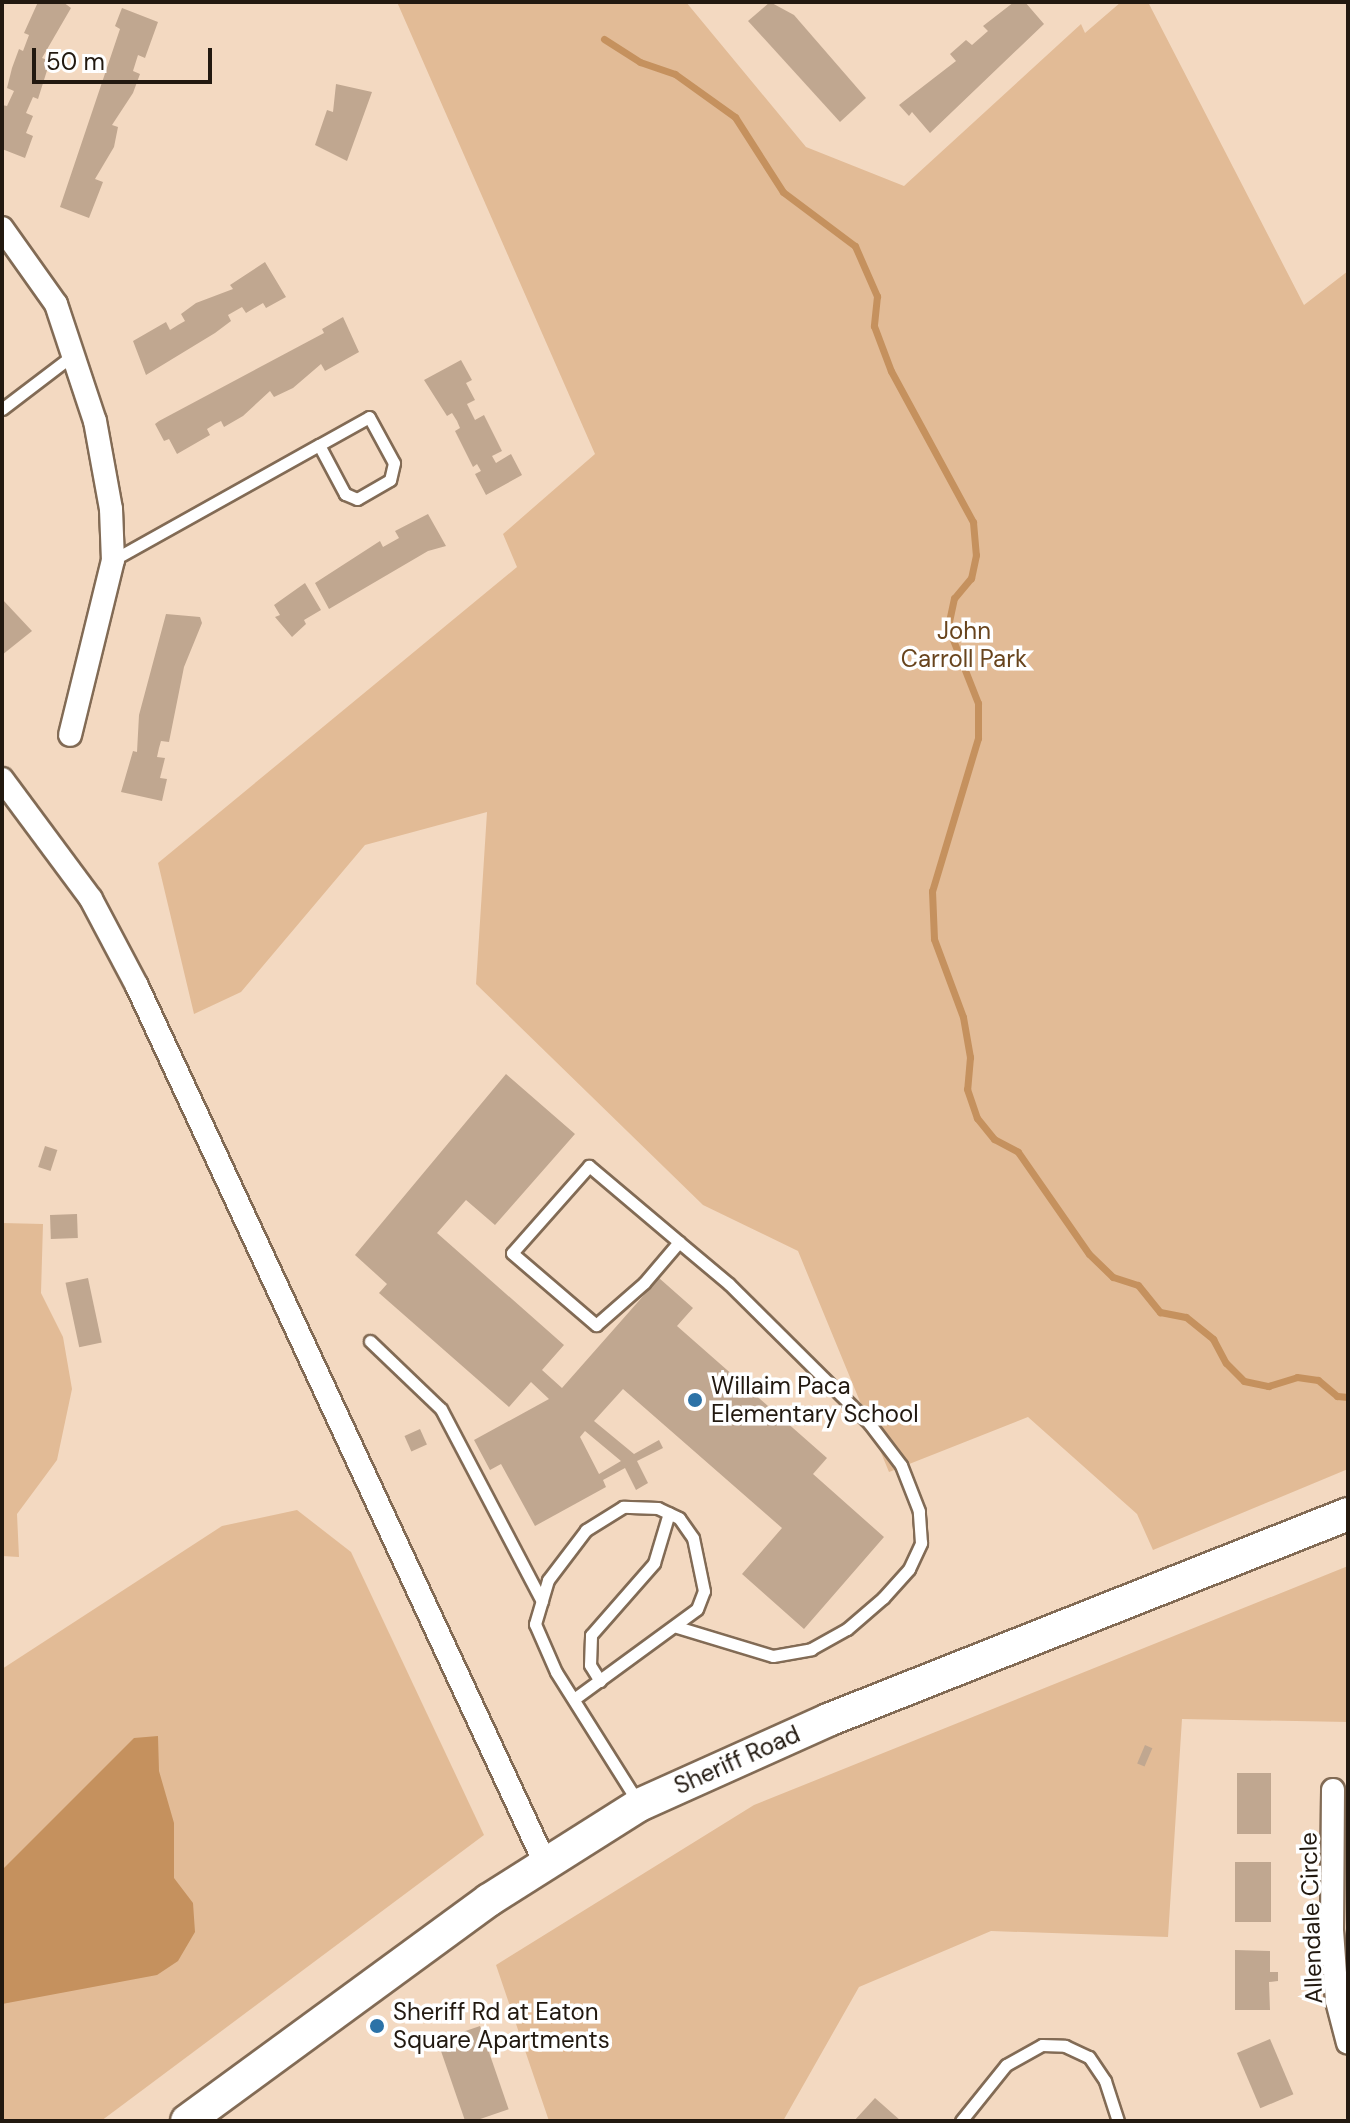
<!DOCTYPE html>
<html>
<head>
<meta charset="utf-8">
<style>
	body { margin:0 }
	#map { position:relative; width:1350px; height:2123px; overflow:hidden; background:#f3d9c1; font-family:"DM Sans",sans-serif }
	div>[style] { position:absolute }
	.green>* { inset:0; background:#e2bb96 }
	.water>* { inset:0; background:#c5915e }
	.stream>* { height:7px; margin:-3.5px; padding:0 3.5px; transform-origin:3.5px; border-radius:3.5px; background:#c5915e }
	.building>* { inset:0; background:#c0a790; transform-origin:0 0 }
	.roads { filter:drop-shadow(2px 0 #826b55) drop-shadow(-2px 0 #826b55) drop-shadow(0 2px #826b55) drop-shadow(0 -2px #826b55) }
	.service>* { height:11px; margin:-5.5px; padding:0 5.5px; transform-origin:5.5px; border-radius:5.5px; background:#fff }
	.minor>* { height:22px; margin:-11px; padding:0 11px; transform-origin:11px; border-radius:11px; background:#fff }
	.secondary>* { height:32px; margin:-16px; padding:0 16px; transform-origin:16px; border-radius:16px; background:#fff }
	.dots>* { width:22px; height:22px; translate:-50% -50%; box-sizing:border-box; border:4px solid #fff; border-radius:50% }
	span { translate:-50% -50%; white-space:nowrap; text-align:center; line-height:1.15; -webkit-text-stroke:7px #fff; paint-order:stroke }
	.park-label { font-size:24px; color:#68441d }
	.poi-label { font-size:24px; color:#221910 }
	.left { translate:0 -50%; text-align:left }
	.street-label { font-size:24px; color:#221910 }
	.frame { position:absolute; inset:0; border:4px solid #221910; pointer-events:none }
	.scale { position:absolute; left:32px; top:48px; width:180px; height:36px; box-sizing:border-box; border:4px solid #221910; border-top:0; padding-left:10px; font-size:24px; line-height:28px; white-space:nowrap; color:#221910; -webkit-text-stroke:6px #fff; paint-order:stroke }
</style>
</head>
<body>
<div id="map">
	<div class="green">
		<div style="clip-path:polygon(397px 2px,686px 2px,806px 147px,904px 186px,1081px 24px,1085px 33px,1121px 2px,1148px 2px,1304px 305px,1348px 271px,1348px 1469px,1153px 1550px,1137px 1514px,1028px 1417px,889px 1472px,798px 1251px,703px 1205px,476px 984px,487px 812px,365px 845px,241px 992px,194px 1014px,158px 863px,517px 567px,503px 534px,595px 454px)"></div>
		<div style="clip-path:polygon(2px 1223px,43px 1224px,41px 1293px,63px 1337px,72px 1389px,57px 1460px,17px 1514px,19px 1557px,2px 1556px)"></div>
		<div style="clip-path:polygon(297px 1510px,351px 1552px,484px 1835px,101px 2121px,2px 2121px,2px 1669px,222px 1526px)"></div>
		<div style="clip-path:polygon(1348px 1566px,1348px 1722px,1182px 1719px,1168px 1937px,991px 1931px,859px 1987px,783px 2121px,549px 2121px,496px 1965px,754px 1805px)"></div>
	</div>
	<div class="water">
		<div style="clip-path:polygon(158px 1736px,159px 1771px,174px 1823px,174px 1878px,193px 1903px,195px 1932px,178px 1961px,157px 1975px,2px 2004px,2px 1870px,134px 1738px)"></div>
	</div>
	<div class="stream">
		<div style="left:604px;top:39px;width:43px;rotate:32.6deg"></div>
		<div style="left:640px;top:62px;width:37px;rotate:19deg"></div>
		<div style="left:675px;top:74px;width:74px;rotate:35.6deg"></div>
		<div style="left:735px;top:117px;width:89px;rotate:57.4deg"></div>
		<div style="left:783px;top:192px;width:90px;rotate:36.9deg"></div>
		<div style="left:855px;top:246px;width:55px;rotate:66.3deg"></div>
		<div style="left:877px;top:296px;width:30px;rotate:96deg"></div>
		<div style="left:874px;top:326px;width:48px;rotate:69.3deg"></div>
		<div style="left:891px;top:371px;width:172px;rotate:61.5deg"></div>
		<div style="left:973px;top:522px;width:33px;rotate:85deg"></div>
		<div style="left:976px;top:555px;width:24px;rotate:102deg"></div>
		<div style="left:971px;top:578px;width:26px;rotate:130deg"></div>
		<div style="left:954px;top:598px;width:30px;rotate:102deg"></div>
		<div style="left:948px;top:627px;width:82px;rotate:68.5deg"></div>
		<div style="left:978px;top:703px;width:35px;rotate:90deg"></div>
		<div style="left:978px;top:738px;width:160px;rotate:106.7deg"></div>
		<div style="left:932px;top:891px;width:48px;rotate:87.6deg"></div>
		<div style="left:934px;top:939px;width:83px;rotate:69.6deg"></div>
		<div style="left:963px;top:1017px;width:41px;rotate:80.1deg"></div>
		<div style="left:970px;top:1057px;width:32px;rotate:95deg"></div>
		<div style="left:967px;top:1089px;width:31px;rotate:71deg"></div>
		<div style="left:977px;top:1118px;width:27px;rotate:51deg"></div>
		<div style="left:994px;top:1139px;width:27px;rotate:28deg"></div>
		<div style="left:1018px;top:1152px;width:124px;rotate:55.2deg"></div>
		<div style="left:1089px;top:1254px;width:33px;rotate:44deg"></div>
		<div style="left:1113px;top:1277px;width:26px;rotate:18deg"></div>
		<div style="left:1138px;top:1285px;width:35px;rotate:51deg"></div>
		<div style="left:1160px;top:1312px;width:26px;rotate:11deg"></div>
		<div style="left:1186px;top:1317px;width:35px;rotate:39deg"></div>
		<div style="left:1213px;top:1339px;width:27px;rotate:62deg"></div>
		<div style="left:1226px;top:1363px;width:25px;rotate:45deg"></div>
		<div style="left:1244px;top:1381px;width:25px;rotate:12deg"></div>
		<div style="left:1268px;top:1386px;width:30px;rotate:-17deg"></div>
		<div style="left:1297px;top:1377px;width:21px;rotate:8deg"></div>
		<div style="left:1318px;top:1380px;width:25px;rotate:40deg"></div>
		<div style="left:1337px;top:1396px;width:11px;rotate:5deg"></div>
	</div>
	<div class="building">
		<div style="clip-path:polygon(38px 2px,63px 2px,71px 8px,42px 58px,50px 61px,38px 99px,33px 97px,26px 113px,33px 116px,26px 133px,33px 136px,25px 158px,2px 149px,2px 105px,7px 106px,14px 91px,7px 88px,12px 68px,19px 49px,23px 51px,29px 35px,24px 33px)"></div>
		<div style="clip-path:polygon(770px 2px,794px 15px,866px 98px,840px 122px,748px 21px)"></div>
		<div style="clip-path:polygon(1014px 2px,1025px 2px,1044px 24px,930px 133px,912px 112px,909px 116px,899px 105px,956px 61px,950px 54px,966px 40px,972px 45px,988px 31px,983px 26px)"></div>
		<div style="clip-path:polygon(122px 8px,158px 22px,145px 58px,138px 55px,133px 71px,140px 74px,133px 93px,112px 125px,118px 127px,114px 147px,95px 179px,103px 182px,89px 218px,60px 207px,120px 29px,115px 26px)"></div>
		<div style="clip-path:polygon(336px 84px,372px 92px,347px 161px,315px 145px,327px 110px,333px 112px)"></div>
		<div style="clip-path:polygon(265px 262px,286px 297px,266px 308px,263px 303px,246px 313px,242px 307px,228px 315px,231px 321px,215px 333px,146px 375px,133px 341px,166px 322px,170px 330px,178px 325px,185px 321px,181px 314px,196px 303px,233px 289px,230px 285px)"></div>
		<div style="clip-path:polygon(343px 317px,359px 352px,325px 371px,321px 364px,293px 388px,274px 397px,270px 391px,243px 416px,224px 427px,221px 421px,215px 424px,207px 429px,210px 435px,177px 454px,169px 439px,164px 441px,155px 424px,159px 421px,324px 333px,322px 329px)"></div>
		<div style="clip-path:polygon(461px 360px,472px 380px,466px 383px,475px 400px,467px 404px,475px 420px,484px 415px,502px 451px,492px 456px,496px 463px,511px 454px,522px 475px,486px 495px,475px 474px,481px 471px,477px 464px,473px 467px,455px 431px,460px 428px,457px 421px,452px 413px,447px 416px,424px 380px)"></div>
		<div style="clip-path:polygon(428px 514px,446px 546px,428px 551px,329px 609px,315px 583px,380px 541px,383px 547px,399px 538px,395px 531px)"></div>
		<div style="clip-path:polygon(305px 583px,321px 610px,304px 620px,306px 624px,292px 637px,275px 617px,280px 615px,274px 605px)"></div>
		<div style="clip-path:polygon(2px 599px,32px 631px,2px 655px)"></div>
		<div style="clip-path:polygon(166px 614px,200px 617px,202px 623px,184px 667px,169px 742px,161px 741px,159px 748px,157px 757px,165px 758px,160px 778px,167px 779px,162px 801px,121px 792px,133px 751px,137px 752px,139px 715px)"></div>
		<div style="clip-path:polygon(evenodd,506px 1074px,575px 1134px,495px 1225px,466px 1200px,437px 1233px,564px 1345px,542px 1370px,562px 1388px,659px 1278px,693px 1308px,677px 1326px,827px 1458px,813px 1474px,884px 1537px,804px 1629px,742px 1574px,782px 1528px,623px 1389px,594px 1421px,634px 1454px,659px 1440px,663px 1448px,637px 1461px,648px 1483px,636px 1490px,625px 1468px,603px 1480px,606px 1487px,535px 1526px,501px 1464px,490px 1470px,474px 1440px,549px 1399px,531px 1382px,509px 1407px,379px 1293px,387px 1284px,355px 1255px,506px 1074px,585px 1431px,621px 1461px,599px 1474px,580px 1437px,585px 1431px)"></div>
		<div style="left:45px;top:1146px;width:13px;height:22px;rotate:18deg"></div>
		<div style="left:77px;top:1214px;width:24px;height:27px;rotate:88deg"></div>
		<div style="left:88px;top:1278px;width:66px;height:23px;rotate:78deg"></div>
		<div style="left:420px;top:1429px;width:17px;height:17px;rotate:66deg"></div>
		<div style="left:1145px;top:1745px;width:8px;height:20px;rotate:23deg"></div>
		<div style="left:1271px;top:1773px;width:61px;height:34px;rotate:90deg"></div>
		<div style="left:1271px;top:1862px;width:60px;height:36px;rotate:90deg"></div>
		<div style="clip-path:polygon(1235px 1950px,1270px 1951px,1270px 1972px,1278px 1972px,1278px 1981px,1269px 1982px,1270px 2010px,1235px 2010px)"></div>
		<div style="left:480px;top:2026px;width:88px;height:45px;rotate:71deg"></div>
		<div style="left:1270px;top:2039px;width:60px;height:36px;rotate:67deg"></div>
		<div style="clip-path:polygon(875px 2098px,901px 2121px,854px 2121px)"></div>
	</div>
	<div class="roads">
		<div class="service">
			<div style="left:2px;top:409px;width:89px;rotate:-37.3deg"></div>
			<div style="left:369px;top:417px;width:52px;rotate:61.5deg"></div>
			<div style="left:394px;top:463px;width:17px;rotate:103deg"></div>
			<div style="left:390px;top:480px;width:38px;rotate:150deg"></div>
			<div style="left:357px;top:499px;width:13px;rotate:-157deg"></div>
			<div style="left:345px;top:494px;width:55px;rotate:-118deg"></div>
			<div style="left:319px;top:445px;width:57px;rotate:-29.2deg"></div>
			<div style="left:113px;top:560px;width:236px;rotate:-29.2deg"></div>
			<div style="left:370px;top:1341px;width:98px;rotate:43.8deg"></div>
			<div style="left:441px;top:1409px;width:217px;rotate:62.3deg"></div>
			<div style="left:677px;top:1627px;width:100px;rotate:16.8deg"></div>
			<div style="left:773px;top:1656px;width:39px;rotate:-10deg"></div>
			<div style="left:811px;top:1649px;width:41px;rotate:-29.1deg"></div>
			<div style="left:847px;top:1629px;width:48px;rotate:-40.7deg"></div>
			<div style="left:883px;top:1598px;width:39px;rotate:-48deg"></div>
			<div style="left:909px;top:1569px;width:29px;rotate:-65deg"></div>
			<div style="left:921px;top:1543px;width:32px;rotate:-94deg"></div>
			<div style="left:919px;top:1511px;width:49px;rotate:-111.4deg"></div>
			<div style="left:901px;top:1465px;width:53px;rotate:-127.3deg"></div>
			<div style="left:869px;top:1423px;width:197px;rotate:-135.2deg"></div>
			<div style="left:729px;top:1284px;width:65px;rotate:-140deg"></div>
			<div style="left:679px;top:1242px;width:118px;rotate:-139.8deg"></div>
			<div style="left:589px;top:1166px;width:116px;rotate:131.5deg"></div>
			<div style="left:512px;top:1253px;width:111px;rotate:40.6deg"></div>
			<div style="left:596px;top:1325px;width:64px;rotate:-41.2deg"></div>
			<div style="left:644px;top:1283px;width:54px;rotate:-49.5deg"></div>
			<div style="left:600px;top:1681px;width:19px;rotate:-122deg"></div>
			<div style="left:590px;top:1665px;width:30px;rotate:-88deg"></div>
			<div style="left:591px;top:1635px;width:96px;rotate:-48.8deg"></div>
			<div style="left:654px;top:1563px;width:52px;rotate:-73.3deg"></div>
			<div style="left:574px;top:1699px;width:152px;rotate:-36.2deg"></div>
			<div style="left:697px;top:1609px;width:19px;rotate:-69deg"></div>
			<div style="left:704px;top:1591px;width:54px;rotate:-101.7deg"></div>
			<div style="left:693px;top:1538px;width:24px;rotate:-125deg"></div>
			<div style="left:679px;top:1518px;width:23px;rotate:-155deg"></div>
			<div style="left:658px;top:1508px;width:35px;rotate:-178deg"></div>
			<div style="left:623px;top:1507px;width:44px;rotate:148.1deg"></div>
			<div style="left:586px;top:1530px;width:63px;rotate:127.2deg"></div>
			<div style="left:548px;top:1580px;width:46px;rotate:106.5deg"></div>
			<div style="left:535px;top:1624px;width:52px;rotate:66.4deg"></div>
			<div style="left:556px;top:1672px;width:156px;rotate:57.8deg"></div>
			<div style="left:961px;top:2121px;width:72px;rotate:-51.2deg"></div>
			<div style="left:1006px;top:2065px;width:41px;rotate:-29.1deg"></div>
			<div style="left:1042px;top:2045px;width:23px;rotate:2deg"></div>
			<div style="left:1065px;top:2046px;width:26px;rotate:25deg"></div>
			<div style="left:1089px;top:2057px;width:29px;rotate:56deg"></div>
			<div style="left:1105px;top:2081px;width:42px;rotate:72deg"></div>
		</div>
		<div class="minor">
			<div style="left:2px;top:228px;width:93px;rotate:54.6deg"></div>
			<div style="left:56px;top:304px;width:123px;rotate:71.6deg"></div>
			<div style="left:95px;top:421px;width:89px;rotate:79.7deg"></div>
			<div style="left:111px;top:509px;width:51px;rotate:87.8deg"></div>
			<div style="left:113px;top:560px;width:180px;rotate:103.8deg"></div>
			<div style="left:2px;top:779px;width:149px;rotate:53.4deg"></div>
			<div style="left:91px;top:899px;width:98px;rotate:62.1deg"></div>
			<div style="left:137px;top:986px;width:967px;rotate:65.05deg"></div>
			<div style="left:1333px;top:1790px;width:140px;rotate:90.4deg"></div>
			<div style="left:1332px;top:1930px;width:71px;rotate:86deg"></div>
			<div style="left:1337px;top:2001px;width:43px;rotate:75.3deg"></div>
		</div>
		<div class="secondary">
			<div style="left:187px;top:2121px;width:374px;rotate:-36.2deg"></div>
			<div style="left:489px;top:1900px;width:178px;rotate:-32.3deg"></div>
			<div style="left:639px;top:1805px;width:207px;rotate:-24.2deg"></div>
			<div style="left:828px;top:1720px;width:559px;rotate:-21.61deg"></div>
		</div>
	</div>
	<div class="dots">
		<div style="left:695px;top:1400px;background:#2c72a7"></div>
		<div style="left:377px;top:2026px;background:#2c72a7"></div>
	</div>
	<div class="park-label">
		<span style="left:964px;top:645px">John<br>Carroll Park</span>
	</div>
	<div class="poi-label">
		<span class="left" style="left:711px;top:1400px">Willaim Paca<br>Elementary School</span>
		<span class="left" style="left:393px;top:2026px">Sheriff Rd at Eaton<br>Square Apartments</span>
	</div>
	<div class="street-label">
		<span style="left:737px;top:1760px;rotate:-24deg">Sheriff Road</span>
		<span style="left:1311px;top:1918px;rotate:-92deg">Allendale Circle</span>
	</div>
	<div class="frame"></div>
	<div class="scale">50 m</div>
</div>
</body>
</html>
